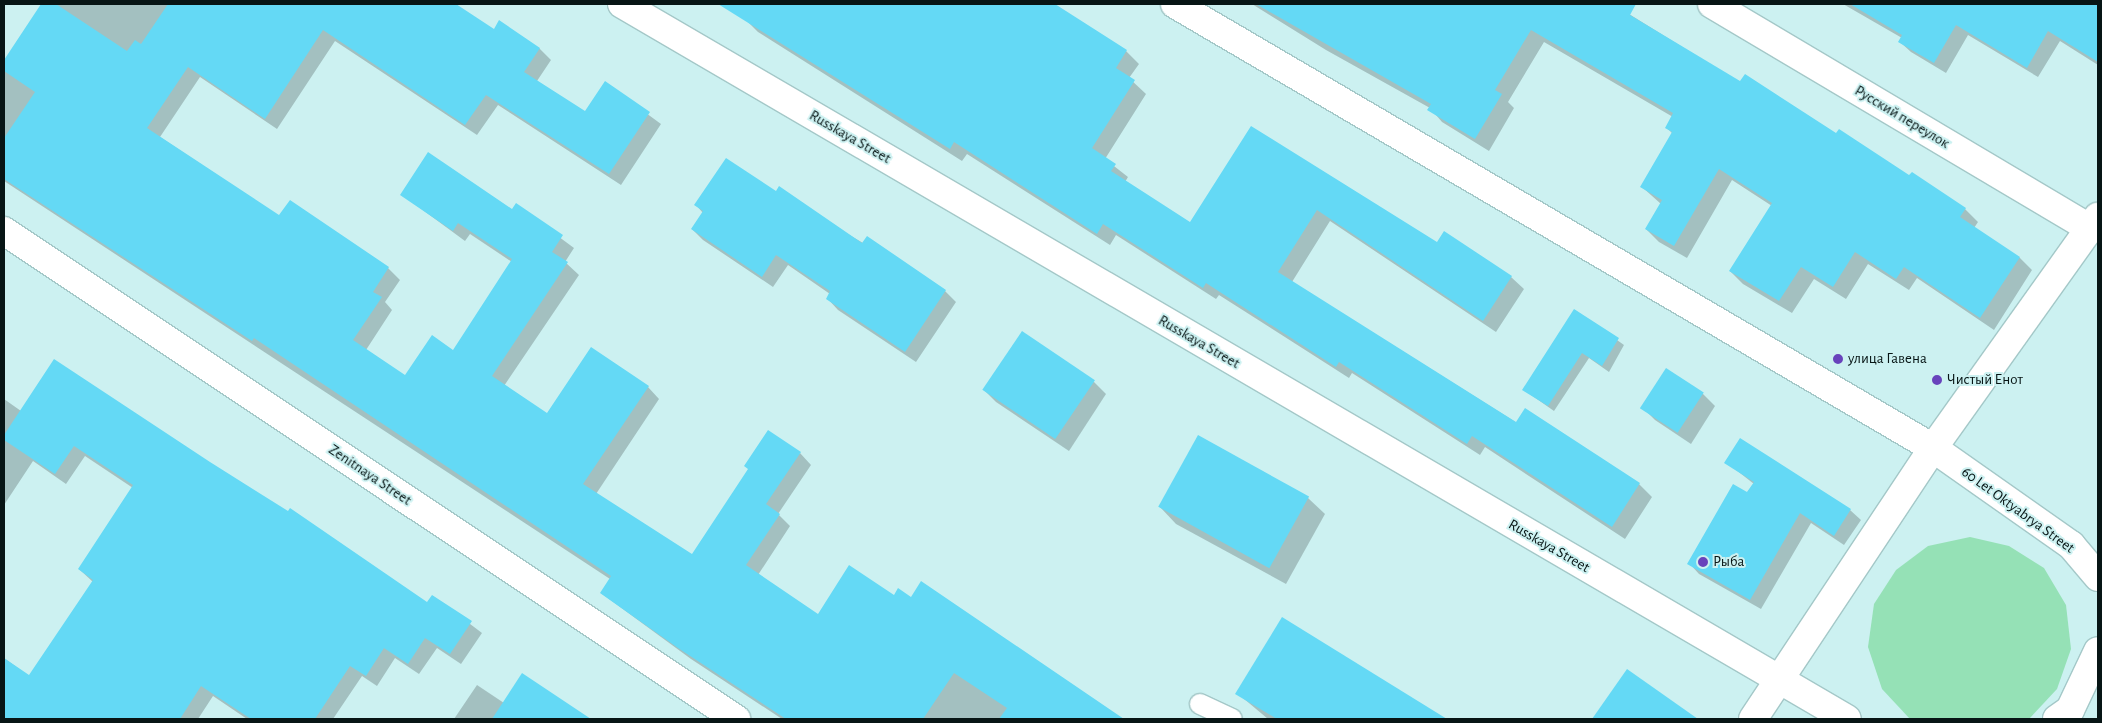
<!DOCTYPE html>
<html>
<head>
<meta charset="utf-8">
<style>
	body { margin:0 }
	#map { position:relative; width:2102px; height:723px; overflow:hidden; background:#ccf1f1; font-family:"Alegreya Sans",sans-serif }
	div>[style] { position:absolute }
	.green>* { inset:0; background:#95e1b6 }
	.shadow>* { inset:0; background:#0003 }
	.building>* { inset:0; background:#64d9f5; transform-origin:0 0 }
	.roads { filter:drop-shadow(1px 0 #a4c8c8) drop-shadow(-1px 0 #a4c8c8) drop-shadow(0 1px #a4c8c8) drop-shadow(0 -1px #a4c8c8) }
	.service>* { height:20px; margin:-10px; padding:0 10px; transform-origin:10px; border-radius:10px; background:#fff }
	.minor>* { height:28px; margin:-14px; padding:0 14px; transform-origin:14px; border-radius:14px; background:#fff }
	.tertiary>* { height:28px; margin:-14px; padding:0 14px; transform-origin:14px; border-radius:14px; background:#fff }
	.secondary>* { height:28px; margin:-14px; padding:0 14px; transform-origin:14px; border-radius:14px; background:#fff }
	.dots>* { width:14px; height:14px; translate:-50% -50%; box-sizing:border-box; border:2px solid #ccf1f1; border-radius:50% }
	span { translate:-50% -50%; white-space:nowrap; text-align:center; line-height:1.15; -webkit-text-stroke:4px #ccf1f1; paint-order:stroke }
	.street-label { font-size:15px; color:#071515 }
	.poi-label { font-size:15px; color:#071515 }
	.left { translate:0 -50%; text-align:left }
	.frame { position:absolute; inset:0; border:5px solid #071515; pointer-events:none }
</style>
</head>
<body>
<div id="map">
	<div class="green">
		<div style="clip-path:polygon(1970px 537px,2009px 546px,2044px 568px,2066px 605px,2071px 649px,2057px 689px,2029px 719px,1910px 719px,1882px 689px,1868px 647px,1874px 604px,1896px 570px,1928px 546px)"></div>
	</div>
	<div class="shadow">
		<div style="clip-path:polygon(38px 4px,454px 4px,494px 31px,539px 48px,551px 60px,537px 81px,585px 113px,605px 83px,661px 124px,621px 185px,498px 105px,477px 135px,335px 41px,277px 129px,200px 77px,160px 137px,280px 217px,290px 202px,388px 268px,400px 280px,385px 302px,392px 310px,366px 350px,406px 377px,454px 352px,512px 262px,470px 234px,465px 241px,401px 194px,512px 211px,516px 205px,574px 248px,565px 262px,579px 275px,504px 386px,548px 415px,648px 387px,659px 399px,596px 494px,692px 555px,800px 453px,811px 465px,778px 514px,790px 526px,758px 575px,818px 616px,894px 596px,1121px 719px,782px 719px,691px 659px,601px 593px,610px 579px,4px 181px,4px 62px,42px 5px)"></div>
		<div style="clip-path:polygon(726px 4px,1031px 4px,1058px 21px,1126px 51px,1139px 64px,1129px 78px,1146px 94px,1105px 159px,1128px 177px,1125px 182px,1190px 224px,1251px 128px,1437px 244px,1511px 277px,1524px 289px,1496px 332px,1330px 221px,1292px 282px,1517px 423px,1525px 410px,1639px 484px,1652px 497px,1625px 539px,1485px 447px,1480px 455px,1352px 373px,1349px 378px,1219px 295px,1216px 299px,1116px 235px,1110px 245px,967px 154px,962px 161px,758px 32px,746px 20px,747px 18px)"></div>
		<div style="clip-path:polygon(1252px 4px,1613px 4px,1740px 83px,1965px 209px,1978px 222px,1974px 228px,2020px 258px,2032px 270px,1994px 330px,1917px 278px,1909px 290px,1868px 264px,1846px 299px,1814px 279px,1792px 313px,1743px 284px,1730px 271px,1772px 206px,1732px 180px,1687px 258px,1659px 242px,1646px 229px,1661px 204px,1642px 187px,1673px 134px,1667px 128px,1673px 117px,1544px 42px,1508px 102px,1514px 108px,1489px 151px,1442px 122px,1430px 108px,1326px 50px)"></div>
		<div style="clip-path:polygon(1843px 4px,2098px 4px,2098px 65px,2060px 41px,2038px 77px,1968px 35px,1946px 73px,1911px 52px,1900px 42px,1902px 38px)"></div>
		<div style="clip-path:polygon(776px 192px,945px 291px,956px 302px,916px 362px,838px 310px,827px 298px,830px 294px,788px 265px,773px 287px,703px 240px,692px 229px,703px 213px,696px 205px)"></div>
		<div style="clip-path:polygon(1575px 310px,1624px 345px,1609px 372px,1589px 358px,1554px 411px,1524px 390px)"></div>
		<div style="clip-path:polygon(1666px 370px,1703px 394px,1715px 406px,1691px 444px,1655px 420px,1643px 408px)"></div>
		<div style="clip-path:polygon(1094px 382px,1106px 394px,1069px 451px,996px 402px,984px 390px)"></div>
		<div style="clip-path:polygon(4px 399px,21px 411px,428px 604px,433px 596px,482px 633px,461px 664px,437px 648px,419px 674px,395px 658px,377px 686px,362px 676px,333px 719px,247px 719px,213px 696px,198px 719px,4px 719px,4px 658px,30px 677px,93px 582px,79px 569px,133px 488px,85px 456px,66px 484px,33px 461px,4px 505px)"></div>
		<div style="clip-path:polygon(1726px 462px,1850px 510px,1861px 520px,1844px 545px,1811px 523px,1761px 609px,1699px 574px,1689px 563px,1754px 484px)"></div>
		<div style="clip-path:polygon(1308px 498px,1325px 514px,1286px 584px,1176px 524px,1160px 507px)"></div>
		<div style="clip-path:polygon(1627px 671px,1695px 719px,1593px 719px)"></div>
		<div style="clip-path:polygon(477px 685px,504px 703px,581px 717px,454px 719px)"></div>
		<div style="clip-path:polygon(1237px 693px,1427px 709px,1438px 719px,1268px 719px)"></div>
	</div>
	<div class="building">
		<div style="clip-path:polygon(41px 4px,56px 4px,127px 51px,135px 40px,141px 44px,168px 4px,456px 4px,494px 29px,499px 20px,540px 48px,524px 72px,585px 111px,605px 81px,650px 112px,609px 174px,486px 95px,465px 125px,323px 30px,265px 119px,188px 67px,147px 128px,279px 215px,290px 200px,389px 267px,373px 292px,382px 297px,353px 340px,405px 375px,432px 335px,453px 350px,512px 259px,458px 223px,453px 231px,400px 195px,428px 152px,512px 209px,516px 203px,563px 235px,552px 252px,568px 262px,492px 376px,547px 413px,591px 347px,649px 386px,583px 484px,692px 554px,748px 469px,744px 466px,768px 430px,801px 452px,766px 504px,780px 514px,746px 565px,818px 614px,849px 565px,894px 595px,898px 588px,911px 597px,921px 581px,1124px 719px,999px 719px,1007px 708px,954px 673px,923px 719px,786px 719px,678px 648px,600px 593px,611px 576px,254px 338px,252px 341px,4px 179px,4px 138px,35px 92px,4px 71px,4px 60px)"></div>
		<div style="clip-path:polygon(718px 4px,1055px 4px,1127px 50px,1116px 68px,1135px 80px,1092px 148px,1116px 164px,1111px 171px,1190px 222px,1251px 126px,1437px 242px,1444px 231px,1512px 276px,1483px 321px,1317px 210px,1278px 272px,1516px 422px,1525px 408px,1640px 483px,1612px 527px,1472px 436px,1467px 444px,1339px 362px,1336px 367px,1206px 283px,1203px 288px,1103px 224px,1097px 234px,954px 142px,950px 149px)"></div>
		<div style="clip-path:polygon(1256px 4px,1636px 4px,1630px 15px,1740px 81px,1745px 74px,1836px 133px,1839px 129px,1909px 175px,1912px 172px,1966px 208px,1960px 217px,2020px 257px,1980px 318px,1904px 267px,1896px 279px,1855px 252px,1833px 287px,1801px 267px,1779px 301px,1729px 271px,1772px 203px,1719px 169px,1674px 246px,1645px 229px,1662px 200px,1640px 187px,1672px 132px,1665px 128px,1673px 113px,1531px 30px,1495px 90px,1502px 94px,1475px 139px,1427px 110px,1431px 104px)"></div>
		<div style="clip-path:polygon(1850px 4px,2098px 4px,2098px 62px,2048px 31px,2027px 68px,1956px 25px,1934px 63px,1898px 42px,1902px 35px)"></div>
		<div style="clip-path:polygon(726px 158px,776px 191px,779px 186px,862px 243px,867px 236px,946px 290px,905px 352px,826px 299px,830px 291px,776px 255px,762px 277px,691px 229px,703px 211px,694px 205px)"></div>
		<div style="clip-path:polygon(1574px 309px,1619px 338px,1602px 366px,1582px 353px,1548px 406px,1522px 390px)"></div>
		<div style="left:1022px;top:331px;width:88px;height:71px;rotate:34deg"></div>
		<div style="clip-path:polygon(54px 359px,210px 462px,288px 511px,290px 508px,427px 602px,432px 595px,472px 621px,450px 654px,425px 638px,408px 664px,384px 648px,366px 676px,350px 666px,315px 719px,251px 719px,201px 686px,180px 719px,4px 719px,4px 658px,29px 675px,93px 580px,78px 569px,133px 485px,74px 446px,55px 474px,4px 440px,4px 435px)"></div>
		<div style="left:1666px;top:368px;width:45px;height:48px;rotate:33deg"></div>
		<div style="left:1198px;top:435px;width:127px;height:82px;rotate:29deg"></div>
		<div style="clip-path:polygon(1740px 438px,1851px 509px,1834px 536px,1800px 513px,1750px 600px,1687px 564px,1733px 484px,1747px 492px,1754px 482px,1724px 463px)"></div>
		<div style="clip-path:polygon(1282px 617px,1447px 719px,1277px 719px,1235px 694px)"></div>
		<div style="clip-path:polygon(1627px 669px,1698px 719px,1592px 719px)"></div>
		<div style="clip-path:polygon(522px 673px,591px 719px,492px 719px)"></div>
	</div>
	<div class="roads">
		<div class="service">
			<div style="left:1200px;top:704px;width:35px;rotate:25deg"></div>
		</div>
		<div class="minor">
			<div style="left:1712px;top:4px;width:441px;rotate:30.7deg"></div>
			<div style="left:4px;top:231px;width:880px;rotate:33.69deg"></div>
			<div style="left:2057px;top:719px;width:16px;rotate:-35deg"></div>
			<div style="left:2070px;top:710px;width:65px;rotate:-64.6deg"></div>
		</div>
		<div class="tertiary">
			<div style="left:1753px;top:719px;width:325px;rotate:-56.4deg"></div>
			<div style="left:1933px;top:448px;width:284px;rotate:-54.5deg"></div>
		</div>
		<div class="secondary">
			<div style="left:622px;top:4px;width:1418px;rotate:30.27deg"></div>
			<div style="left:1175px;top:4px;width:878px;rotate:30.36deg"></div>
			<div style="left:1933px;top:448px;width:169px;rotate:35.1deg"></div>
			<div style="left:2071px;top:545px;width:42px;rotate:49.8deg"></div>
		</div>
	</div>
	<div class="dots">
		<div style="left:1838px;top:359px;background:#6843bc"></div>
		<div style="left:1937px;top:380px;background:#6843bc"></div>
		<div style="left:1703px;top:562px;background:#6843bc"></div>
	</div>
	<div class="street-label">
		<span style="left:1902px;top:117px;rotate:31deg">Русский переулок</span>
		<span style="left:850px;top:137px;rotate:30deg">Russkaya Street</span>
		<span style="left:1199px;top:342px;rotate:30deg">Russkaya Street</span>
		<span style="left:370px;top:475px;rotate:34deg">Zenitnaya Street</span>
		<span style="left:2018px;top:510px;rotate:36deg">60 Let Oktyabrya Street</span>
		<span style="left:1549px;top:546px;rotate:30deg">Russkaya Street</span>
	</div>
	<div class="poi-label">
		<span class="left" style="left:1848px;top:359px">улица Гавена</span>
		<span class="left" style="left:1947px;top:380px">Чистый Енот</span>
		<span class="left" style="left:1713px;top:562px">Рыба</span>
	</div>
	<div class="frame"></div>
</div>
</body>
</html>
